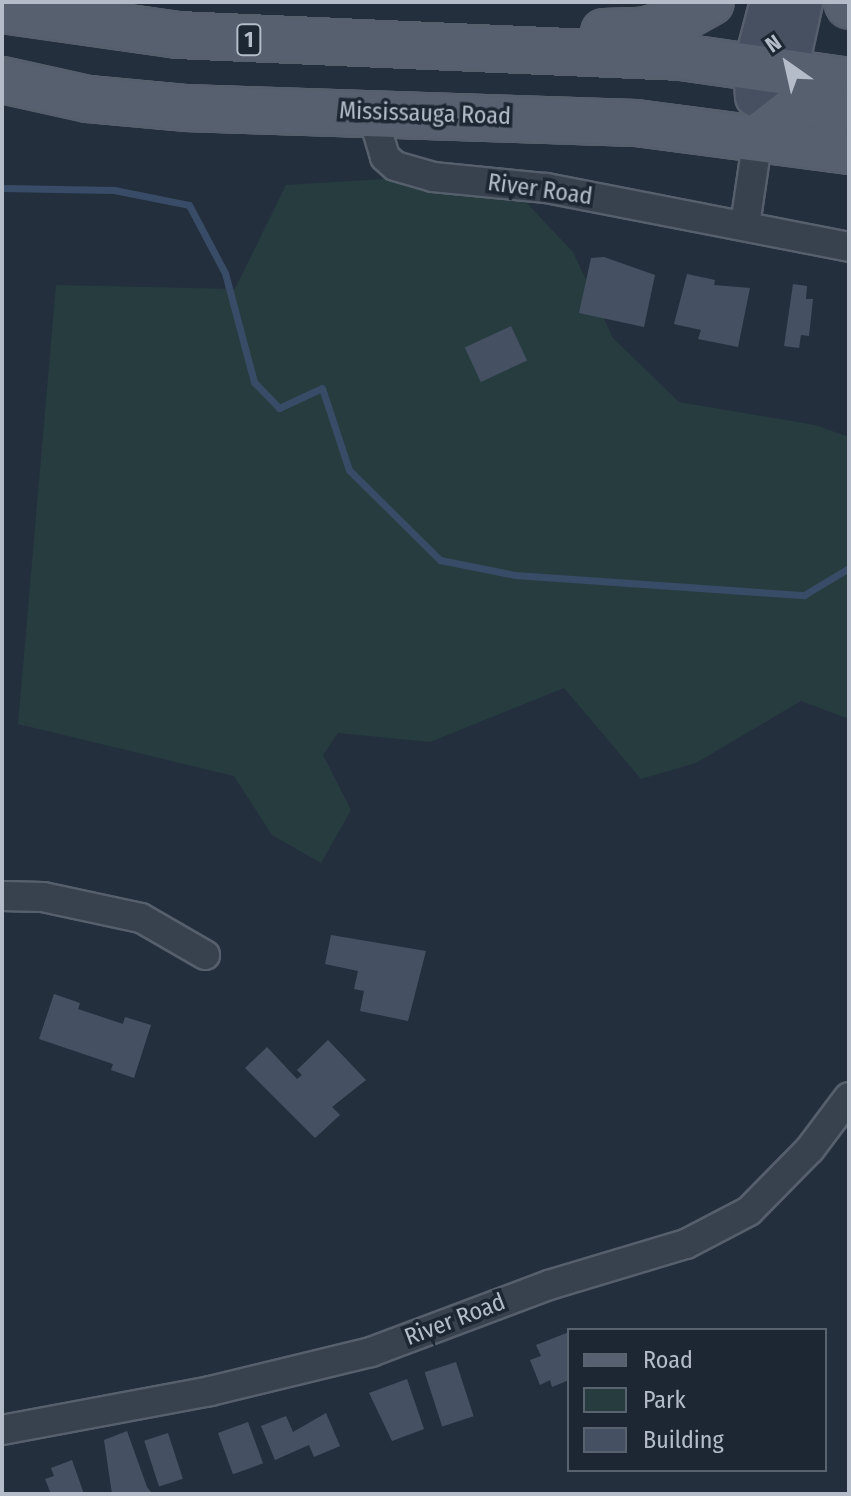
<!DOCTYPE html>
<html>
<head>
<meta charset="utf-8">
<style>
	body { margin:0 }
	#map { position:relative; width:851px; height:1496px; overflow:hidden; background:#242f3e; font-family:"Fira Sans Condensed",sans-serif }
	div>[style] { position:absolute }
	.green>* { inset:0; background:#263c3f }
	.stream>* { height:7px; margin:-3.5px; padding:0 3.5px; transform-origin:3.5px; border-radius:3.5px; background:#394c67 }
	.building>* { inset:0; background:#455162; transform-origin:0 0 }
	.roads { filter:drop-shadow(2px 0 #565f6c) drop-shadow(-2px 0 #565f6c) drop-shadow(0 2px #565f6c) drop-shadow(0 -2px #565f6c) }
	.street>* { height:28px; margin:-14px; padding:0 14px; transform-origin:14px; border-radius:14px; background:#38414e }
	.secondary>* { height:38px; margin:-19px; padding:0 19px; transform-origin:19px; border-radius:19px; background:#465061 }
	.primary>* { height:44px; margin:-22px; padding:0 22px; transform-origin:22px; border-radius:22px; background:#56606e }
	span { translate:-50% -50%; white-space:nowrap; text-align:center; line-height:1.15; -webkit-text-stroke:7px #1d2633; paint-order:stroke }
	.shield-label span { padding:2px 6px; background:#1d2633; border:2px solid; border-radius:6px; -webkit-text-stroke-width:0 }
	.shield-label { font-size:22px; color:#b4bcc9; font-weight:700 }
	.street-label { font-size:24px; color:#b4bcc9 }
	.frame { position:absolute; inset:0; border:4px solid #b4bcc9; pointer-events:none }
	.legend { position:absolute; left:567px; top:1328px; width:260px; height:144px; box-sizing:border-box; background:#1d2633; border:2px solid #59626f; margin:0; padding:10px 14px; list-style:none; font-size:24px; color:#b4bcc9 }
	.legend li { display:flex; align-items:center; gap:16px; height:40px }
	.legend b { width:40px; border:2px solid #59626f }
	.north { position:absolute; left:747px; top:24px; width:80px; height:80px; -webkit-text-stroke:6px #1d2633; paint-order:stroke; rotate:326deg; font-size:22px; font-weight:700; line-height:32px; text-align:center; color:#b4bcc9 }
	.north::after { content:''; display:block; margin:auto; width:28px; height:36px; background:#b4bcc9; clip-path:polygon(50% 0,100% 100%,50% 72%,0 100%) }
</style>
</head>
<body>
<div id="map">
	<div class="green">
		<div style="clip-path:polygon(384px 179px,522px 198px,573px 252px,613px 338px,679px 402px,815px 425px,849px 437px,849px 719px,801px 701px,696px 763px,641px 779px,564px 688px,430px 742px,338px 733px,323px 755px,351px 810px,321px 863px,272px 835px,234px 776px,18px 724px,56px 285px,235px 289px,286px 185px)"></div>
	</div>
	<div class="stream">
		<div style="left:2px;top:188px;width:112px;rotate:1deg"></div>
		<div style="left:114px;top:190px;width:76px;rotate:11.3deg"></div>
		<div style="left:189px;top:205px;width:77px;rotate:62.1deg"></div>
		<div style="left:225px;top:273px;width:113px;rotate:75.1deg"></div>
		<div style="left:254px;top:382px;width:36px;rotate:46deg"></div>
		<div style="left:279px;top:408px;width:47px;rotate:-24.9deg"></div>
		<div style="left:322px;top:388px;width:86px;rotate:71.8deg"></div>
		<div style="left:349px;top:470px;width:128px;rotate:44.7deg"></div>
		<div style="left:440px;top:560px;width:76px;rotate:11.3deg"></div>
		<div style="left:515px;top:575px;width:290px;rotate:4deg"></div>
		<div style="left:804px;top:595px;width:52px;rotate:-31deg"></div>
	</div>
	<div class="building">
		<div style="clip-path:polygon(604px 257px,655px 275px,644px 327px,579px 313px,591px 258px)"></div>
		<div style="clip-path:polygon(687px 274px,715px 280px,714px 285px,750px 288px,738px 347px,698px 339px,701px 330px,674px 324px)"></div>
		<div style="clip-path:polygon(793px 284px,807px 286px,806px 299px,813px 299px,809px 336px,801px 335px,799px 348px,784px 346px)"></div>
		<div style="left:511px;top:326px;width:38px;height:51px;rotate:65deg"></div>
		<div style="clip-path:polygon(331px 935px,426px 951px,408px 1021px,360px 1011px,364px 991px,354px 989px,358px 971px,325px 964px)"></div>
		<div style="clip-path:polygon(54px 994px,80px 1003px,78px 1009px,123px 1024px,125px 1017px,151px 1025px,134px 1078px,111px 1070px,113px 1064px,39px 1039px)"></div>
		<div style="clip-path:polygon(328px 1040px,366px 1080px,332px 1107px,340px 1115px,315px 1138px,245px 1068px,267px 1047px,297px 1079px,302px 1075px,297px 1070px)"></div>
		<div style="clip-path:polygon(569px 1332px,569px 1380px,552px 1387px,550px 1380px,540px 1385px,530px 1360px,541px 1356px,536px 1345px)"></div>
		<div style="left:456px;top:1362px;width:57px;height:33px;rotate:72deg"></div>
		<div style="clip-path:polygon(407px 1379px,424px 1429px,392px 1441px,369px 1393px)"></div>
		<div style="clip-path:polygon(326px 1413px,340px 1446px,314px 1457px,309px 1445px,275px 1460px,261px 1426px,286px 1416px,293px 1432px)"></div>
		<div style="left:248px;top:1422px;width:44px;height:32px;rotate:70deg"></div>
		<div style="clip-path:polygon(127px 1431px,147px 1487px,151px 1492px,112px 1494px,104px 1440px)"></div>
		<div style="left:168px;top:1433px;width:48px;height:25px;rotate:72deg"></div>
		<div style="clip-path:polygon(72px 1460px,84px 1494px,51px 1494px,45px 1479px,54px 1476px,51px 1468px)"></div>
	</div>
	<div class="roads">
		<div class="street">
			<div style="left:372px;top:113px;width:46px;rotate:73.5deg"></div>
			<div style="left:385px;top:157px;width:13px;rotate:42deg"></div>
			<div style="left:395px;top:166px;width:40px;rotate:16deg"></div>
			<div style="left:433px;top:177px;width:114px;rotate:5.6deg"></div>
			<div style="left:546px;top:188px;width:309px;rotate:11deg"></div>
			<div style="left:745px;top:225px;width:89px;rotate:-81.6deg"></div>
			<div style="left:2px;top:896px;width:41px;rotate:1.4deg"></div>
			<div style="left:43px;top:897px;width:100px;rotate:12.1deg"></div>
			<div style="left:141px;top:918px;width:74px;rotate:30deg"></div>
			<div style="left:2px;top:1430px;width:212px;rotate:-10.6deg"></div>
			<div style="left:210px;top:1391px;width:166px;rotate:-13.6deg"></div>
			<div style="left:371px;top:1352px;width:190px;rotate:-20.6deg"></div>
			<div style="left:549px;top:1285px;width:143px;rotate:-16.7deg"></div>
			<div style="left:686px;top:1244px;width:71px;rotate:-27.6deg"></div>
			<div style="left:749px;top:1211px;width:87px;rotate:-45.5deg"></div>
			<div style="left:810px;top:1149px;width:65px;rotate:-53.1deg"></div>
		</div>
		<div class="secondary">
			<div style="left:755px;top:97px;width:31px;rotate:-94deg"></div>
			<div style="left:753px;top:66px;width:66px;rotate:-75.1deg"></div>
			<div style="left:776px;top:99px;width:30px;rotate:-67deg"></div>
			<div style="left:788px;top:71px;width:71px;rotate:-77.7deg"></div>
		</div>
		<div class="primary">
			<div style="left:847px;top:2px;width:4px;rotate:63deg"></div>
			<div style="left:2px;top:10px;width:178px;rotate:8.1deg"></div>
			<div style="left:178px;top:35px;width:503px;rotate:2.5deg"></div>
			<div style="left:681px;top:57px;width:170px;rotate:8.1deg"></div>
			<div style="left:604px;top:32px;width:38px;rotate:-2deg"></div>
			<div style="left:642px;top:31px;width:34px;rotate:-15deg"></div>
			<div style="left:675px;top:22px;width:41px;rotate:-29.1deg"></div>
			<div style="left:2px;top:80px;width:88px;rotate:12.5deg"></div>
			<div style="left:88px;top:99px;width:97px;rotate:5.3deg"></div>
			<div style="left:185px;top:108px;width:451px;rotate:1.9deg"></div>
			<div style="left:636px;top:123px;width:215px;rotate:7.5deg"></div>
			<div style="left:758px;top:137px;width:47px;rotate:-38.1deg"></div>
			<div style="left:795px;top:108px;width:20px;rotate:-11deg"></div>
			<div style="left:815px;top:104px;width:35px;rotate:12deg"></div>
		</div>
	</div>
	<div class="shield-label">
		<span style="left:249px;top:40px">1</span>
	</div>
	<div class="street-label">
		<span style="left:425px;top:114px;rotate:2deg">Mississauga Road</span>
		<span style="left:540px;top:190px;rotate:8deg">River Road</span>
		<span style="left:455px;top:1320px;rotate:-21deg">River Road</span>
	</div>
	<div class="frame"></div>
	<ul class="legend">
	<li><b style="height:10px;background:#56606e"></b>Road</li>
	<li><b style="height:22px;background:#263c3f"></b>Park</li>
	<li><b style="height:22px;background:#455162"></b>Building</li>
	</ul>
	<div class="north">N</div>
</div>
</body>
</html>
